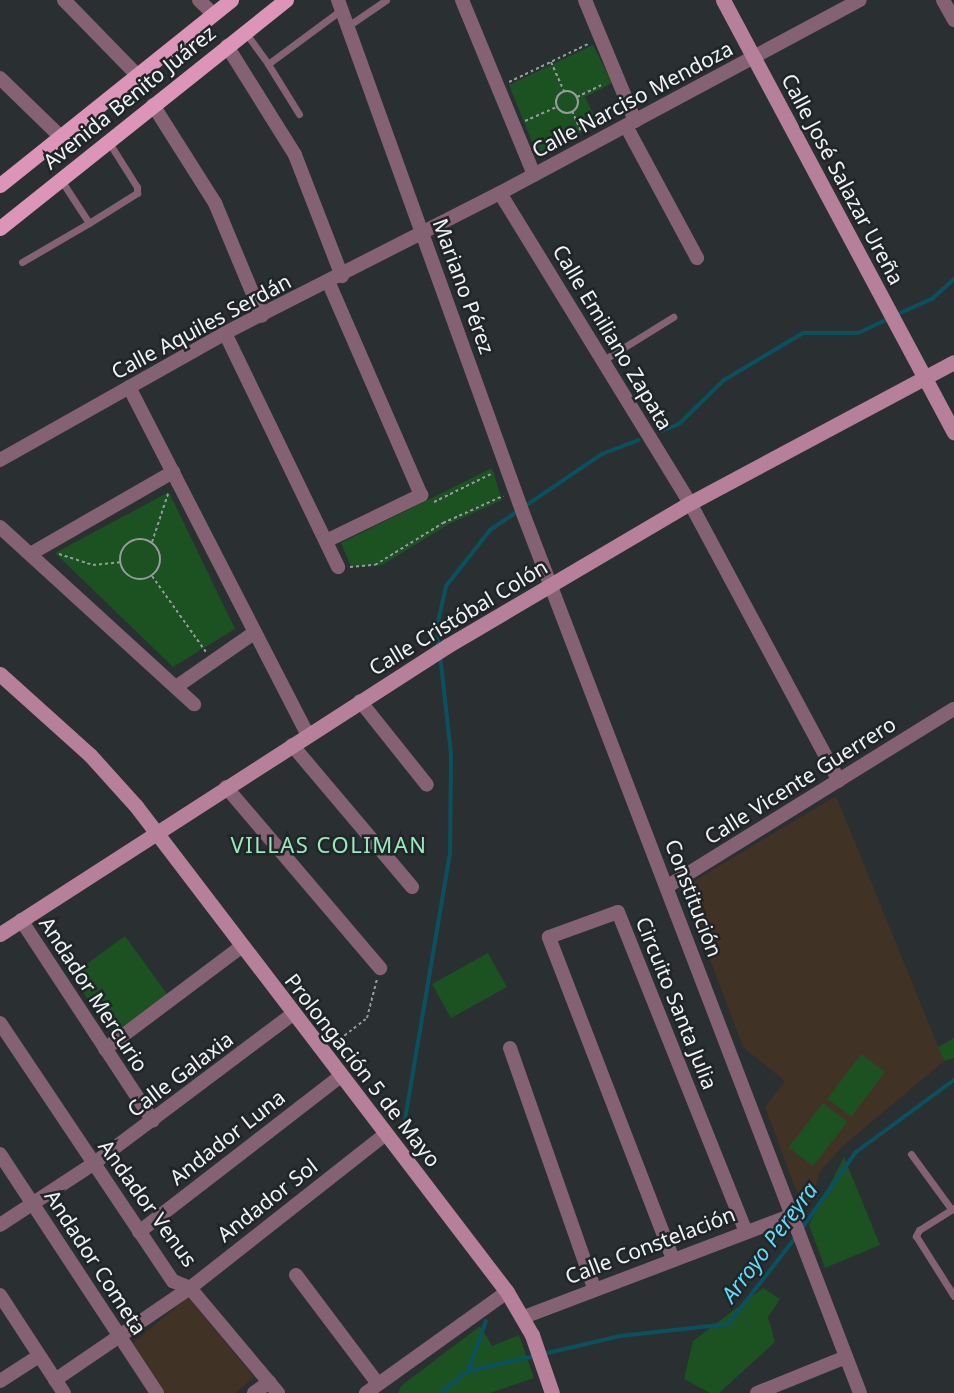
<!DOCTYPE html>
<html>
<head>
<meta charset="utf-8">
<style>
	body { margin:0 }
	#map { position:relative; width:954px; height:1393px; overflow:hidden; background:#2a2f32; font-family:"Noto Sans",sans-serif }
	div>[style] { position:absolute }
	.education>* { inset:0; background:#413226 }
	.green>* { inset:0; background:#1c5121; transform-origin:0 0 }
	.stream>* { height:4px; margin:-2px; padding:0 2px; transform-origin:2px; border-radius:2px; background:#0a5160 }
	.path>* { height:2px; margin-top:-1px; transform-origin:0; background:repeating-linear-gradient(90deg,#979b9e 0 3px,transparent 0 6px) }
	.path>.ring { margin:-1px; padding:0; box-sizing:content-box; background:none; border:2px solid #979b9e; border-radius:50% }
	.lane>* { height:7px; margin:-3.5px; padding:0 3.5px; transform-origin:3.5px; border-radius:3.5px; background:#856273 }
	.street>* { height:14px; margin:-7px; padding:0 7px; transform-origin:7px; border-radius:7px; background:#856273 }
	.secondary>* { height:15px; margin:-7.5px; padding:0 7.5px; transform-origin:7.5px; border-radius:7.5px; background:#b67f9a }
	.primary>* { height:15px; margin:-7.5px; padding:0 7.5px; transform-origin:7.5px; border-radius:7.5px; background:#dc95b8 }
	span { translate:-50% -50%; white-space:nowrap; text-align:center; line-height:1.15; -webkit-text-stroke:5px #202528; paint-order:stroke }
	.street-label { font-size:21px; color:#f1f4f6 }
	.neighbourhood-label { font-size:22px; color:#99e9bd; letter-spacing:1.5px }
	.water-label { font-size:22px; color:#63dcf9; font-style:italic }
</style>
</head>
<body>
<div id="map">
	<div class="education">
		<div style="clip-path:polygon(836px 796px,944px 1061px,844px 1145px,820px 1171px,812px 1199px,804px 1211px,765px 1107px,785px 1081px,743px 1047px,685px 893px,689px 884px)"></div>
		<div style="clip-path:polygon(188px 1297px,254px 1377px,235px 1393px,165px 1393px,133px 1343px)"></div>
	</div>
	<div class="green">
		<div style="clip-path:polygon(593px 45px,612px 83px,585px 97px,598px 123px,541px 154px,536px 152px,509px 85px)"></div>
		<div style="clip-path:polygon(492px 468px,502px 500px,449px 524px,382px 565px,351px 567px,341px 543px)"></div>
		<div style="clip-path:polygon(169px 492px,235px 629px,173px 667px,55px 553px)"></div>
		<div style="left:125px;top:936px;width:72px;height:67px;rotate:54deg"></div>
		<div style="left:488px;top:953px;width:39px;height:64px;rotate:61deg"></div>
		<div style="clip-path:polygon(954px 1038px,954px 1058px,944px 1061px,938px 1047px)"></div>
		<div style="left:861px;top:1054px;width:30px;height:56px;rotate:37deg"></div>
		<div style="left:823px;top:1103px;width:31px;height:56px;rotate:38deg"></div>
		<div style="clip-path:polygon(844px 1157px,880px 1245px,825px 1268px,809px 1225px)"></div>
		<div style="clip-path:polygon(763px 1288px,780px 1299px,768px 1317px,775px 1342px,719px 1393px,710px 1393px,684px 1379px,693px 1341px)"></div>
		<div style="clip-path:polygon(480px 1326px,492px 1346px,519px 1335px,534px 1378px,490px 1393px,398px 1393px,401px 1386px)"></div>
	</div>
	<div class="stream">
		<div style="left:900px;top:313px;width:36px;rotate:-24deg"></div>
		<div style="left:933px;top:298px;width:28px;rotate:-42deg"></div>
		<div style="left:659px;top:432px;width:22px;rotate:-22deg"></div>
		<div style="left:679px;top:424px;width:63px;rotate:-44.4deg"></div>
		<div style="left:724px;top:380px;width:92px;rotate:-30.7deg"></div>
		<div style="left:803px;top:333px;width:55px"></div>
		<div style="left:858px;top:333px;width:31px;rotate:-25deg"></div>
		<div style="left:439px;top:647px;width:20px;rotate:-96deg"></div>
		<div style="left:437px;top:627px;width:42px;rotate:-77.6deg"></div>
		<div style="left:446px;top:586px;width:71px;rotate:-51.8deg"></div>
		<div style="left:490px;top:530px;width:135px;rotate:-34.2deg"></div>
		<div style="left:602px;top:454px;width:39px;rotate:-21deg"></div>
		<div style="left:403px;top:1131px;width:282px;rotate:-80.4deg"></div>
		<div style="left:450px;top:853px;width:99px;rotate:-89.4deg"></div>
		<div style="left:451px;top:754px;width:100px;rotate:-96.3deg"></div>
		<div style="left:800px;top:1231px;width:97px;rotate:-54.7deg"></div>
		<div style="left:856px;top:1152px;width:122px;rotate:-36.3deg"></div>
		<div style="left:543px;top:1354px;width:79px;rotate:-13.2deg"></div>
		<div style="left:620px;top:1336px;width:109px;rotate:-6.3deg"></div>
		<div style="left:728px;top:1324px;width:110px;rotate:-52deg"></div>
		<div style="left:468px;top:1371px;width:53px;rotate:-70.2deg"></div>
		<div style="left:440px;top:1393px;width:36px;rotate:-38deg"></div>
		<div style="left:468px;top:1371px;width:69px;rotate:-12.6deg"></div>
	</div>
	<div class="path">
		<div style="left:551px;top:62px;width:32px;rotate:66deg"></div>
		<div style="left:509px;top:82px;width:88px;rotate:-25.7deg"></div>
		<div class="ring" style="left:556px;top:91px;width:20px;height:20px"></div>
		<div style="left:577px;top:97px;width:30px;rotate:-26deg"></div>
		<div style="left:572px;top:111px;width:24px;rotate:66deg"></div>
		<div style="left:525px;top:121px;width:36px;rotate:-24deg"></div>
		<div style="left:434px;top:502px;width:66px;rotate:-26.2deg"></div>
		<div class="ring" style="left:120px;top:539px;width:38px;height:38px"></div>
		<div style="left:152px;top:542px;width:51px;rotate:-71.6deg"></div>
		<div style="left:59px;top:554px;width:36px;rotate:18deg"></div>
		<div style="left:93px;top:565px;width:27px;rotate:-6deg"></div>
		<div style="left:350px;top:567px;width:25px;rotate:-5deg"></div>
		<div style="left:375px;top:565px;width:80px;rotate:-31.7deg"></div>
		<div style="left:443px;top:523px;width:66px;rotate:-24.2deg"></div>
		<div style="left:152px;top:576px;width:93px;rotate:54.6deg"></div>
		<div style="left:335px;top:1043px;width:41px;rotate:-38deg"></div>
		<div style="left:367px;top:1018px;width:40px;rotate:-75.6deg"></div>
	</div>
	<div class="lane">
		<div style="left:348px;top:26px;width:46px;rotate:-34.4deg"></div>
		<div style="left:245px;top:32px;width:39px;rotate:54deg"></div>
		<div style="left:299px;top:114px;width:59px;rotate:-121.8deg"></div>
		<div style="left:268px;top:64px;width:91px;rotate:-36.5deg"></div>
		<div style="left:61px;top:180px;width:51px;rotate:56.9deg"></div>
		<div style="left:89px;top:223px;width:57px;rotate:-32deg"></div>
		<div style="left:137px;top:193px;width:6px;rotate:-90deg"></div>
		<div style="left:137px;top:187px;width:54px;rotate:-122.2deg"></div>
		<div style="left:22px;top:262px;width:78px;rotate:-30.2deg"></div>
		<div style="left:602px;top:361px;width:84px;rotate:-31.8deg"></div>
		<div style="left:911px;top:1154px;width:69px;rotate:53.8deg"></div>
		<div style="left:954px;top:1208px;width:41px;rotate:147.8deg"></div>
		<div style="left:919px;top:1230px;width:7px;rotate:117deg"></div>
		<div style="left:916px;top:1236px;width:71px;rotate:57.7deg"></div>
	</div>
	<div class="street">
		<div style="left:64px;top:0;width:106px;rotate:45.8deg"></div>
		<div style="left:199px;top:0;width:20px;rotate:45deg"></div>
		<div style="left:338px;top:0;width:548px;rotate:70.18deg"></div>
		<div style="left:524px;top:516px;width:939px;rotate:69.04deg"></div>
		<div style="left:462px;top:0;width:189px;rotate:67.6deg"></div>
		<div style="left:585px;top:0;width:131px;rotate:67.5deg"></div>
		<div style="left:943px;top:0;width:23px;rotate:61deg"></div>
		<div style="left:227px;top:46px;width:128px;rotate:58deg"></div>
		<div style="left:295px;top:155px;width:130px;rotate:68.8deg"></div>
		<div style="left:0;top:78px;width:86px;rotate:44.1deg"></div>
		<div style="left:153px;top:105px;width:116px;rotate:57.7deg"></div>
		<div style="left:215px;top:203px;width:122px;rotate:67.4deg"></div>
		<div style="left:626px;top:126px;width:150px;rotate:61.7deg"></div>
		<div style="left:500px;top:193px;width:364px;rotate:58.5deg"></div>
		<div style="left:690px;top:503px;width:315px;rotate:61.8deg"></div>
		<div style="left:225px;top:333px;width:260px;rotate:64.2deg"></div>
		<div style="left:129px;top:387px;width:391px;rotate:62.8deg"></div>
		<div style="left:0;top:460px;width:258px;rotate:-29.4deg"></div>
		<div style="left:225px;top:333px;width:309px;rotate:-27deg"></div>
		<div style="left:500px;top:193px;width:408px;rotate:-28.2deg"></div>
		<div style="left:0;top:527px;width:263px;rotate:42.4deg"></div>
		<div style="left:326px;top:541px;width:106px;rotate:-25.8deg"></div>
		<div style="left:421px;top:495px;width:231px;rotate:-113.5deg"></div>
		<div style="left:32px;top:553px;width:163px;rotate:-29.9deg"></div>
		<div style="left:176px;top:687px;width:96px;rotate:-34.8deg"></div>
		<div style="left:360px;top:701px;width:107px;rotate:51.4deg"></div>
		<div style="left:292px;top:745px;width:186px;rotate:49.8deg"></div>
		<div style="left:226px;top:787px;width:238px;rotate:49.6deg"></div>
		<div style="left:668px;top:886px;width:336px;rotate:-31.8deg"></div>
		<div style="left:21px;top:920px;width:240px;rotate:56.7deg"></div>
		<div style="left:0;top:1023px;width:311px;rotate:56.2deg"></div>
		<div style="left:173px;top:1281px;width:18px;rotate:22deg"></div>
		<div style="left:190px;top:1288px;width:137px;rotate:50deg"></div>
		<div style="left:510px;top:1048px;width:254px;rotate:70.7deg"></div>
		<div style="left:105px;top:1049px;width:171px;rotate:-36.9deg"></div>
		<div style="left:0;top:1154px;width:286px;rotate:56.7deg"></div>
		<div style="left:0;top:1225px;width:111px;rotate:-33.3deg"></div>
		<div style="left:93px;top:1164px;width:250px;rotate:-36.9deg"></div>
		<div style="left:139px;top:1232px;width:255px;rotate:-37.7deg"></div>
		<div style="left:673px;top:1259px;width:345px;rotate:-111.1deg"></div>
		<div style="left:549px;top:937px;width:73px;rotate:-19.9deg"></div>
		<div style="left:618px;top:912px;width:345px;rotate:68.2deg"></div>
		<div style="left:296px;top:1275px;width:136px;rotate:53deg"></div>
		<div style="left:0;top:1295px;width:117px;rotate:56.9deg"></div>
		<div style="left:524px;top:1317px;width:287px;rotate:-20.8deg"></div>
		<div style="left:55px;top:1380px;width:163px;rotate:-34.3deg"></div>
		<div style="left:190px;top:1288px;width:249px;rotate:-38.2deg"></div>
		<div style="left:0;top:1381px;width:46px;rotate:-32.7deg"></div>
		<div style="left:254px;top:1393px;width:19px;rotate:-36deg"></div>
		<div style="left:366px;top:1393px;width:173px;rotate:-35.6deg"></div>
		<div style="left:757px;top:1393px;width:96px;rotate:-22deg"></div>
	</div>
	<div class="secondary">
		<div style="left:723px;top:0;width:490px;rotate:61.9deg"></div>
		<div style="left:0;top:674px;width:121px;rotate:42deg"></div>
		<div style="left:90px;top:755px;width:69px;rotate:48deg"></div>
		<div style="left:136px;top:806px;width:611px;rotate:52.64deg"></div>
		<div style="left:507px;top:1292px;width:50px;rotate:59.8deg"></div>
		<div style="left:532px;top:1335px;width:61px;rotate:71deg"></div>
		<div style="left:0;top:934px;width:532px;rotate:-32.79deg"></div>
		<div style="left:447px;top:646px;width:282px;rotate:-30.5deg"></div>
		<div style="left:690px;top:503px;width:299px;rotate:-28.1deg"></div>
	</div>
	<div class="primary">
		<div style="left:0;top:185px;width:296px;rotate:-38.7deg"></div>
		<div style="left:0;top:228px;width:366px;rotate:-38.6deg"></div>
	</div>
	<div class="street-label">
		<span style="left:129px;top:97px;rotate:-39deg">Avenida Benito Juárez</span>
		<span style="left:632px;top:99px;rotate:-28deg">Calle Narciso Mendoza</span>
		<span style="left:843px;top:179px;rotate:62deg">Calle José Salazar Ureña</span>
		<span style="left:464px;top:286px;rotate:70deg">Mariano Pérez</span>
		<span style="left:201px;top:326px;rotate:-28deg">Calle Aquiles Serdán</span>
		<span style="left:613px;top:337px;rotate:59deg">Calle Emiliano Zapata</span>
		<span style="left:458px;top:617px;rotate:-31deg">Calle Cristóbal Colón</span>
		<span style="left:800px;top:780px;rotate:-32deg">Calle Vicente Guerrero</span>
		<span style="left:694px;top:898px;rotate:69deg">Constitución</span>
		<span style="left:94px;top:994px;rotate:57deg">Andador Mercurio</span>
		<span style="left:677px;top:1003px;rotate:68deg">Circuito Santa Julia</span>
		<span style="left:363px;top:1070px;rotate:52deg">Prolongación 5 de Mayo</span>
		<span style="left:180px;top:1074px;rotate:-37deg">Calle Galaxia</span>
		<span style="left:227px;top:1137px;rotate:-38deg">Andador Luna</span>
		<span style="left:267px;top:1200px;rotate:-38deg">Andador Sol</span>
		<span style="left:148px;top:1203px;rotate:54deg">Andador Venus</span>
		<span style="left:650px;top:1245px;rotate:-21deg">Calle Constelación</span>
		<span style="left:96px;top:1262px;rotate:57deg">Andador Cometa</span>
	</div>
	<div class="neighbourhood-label">
		<span style="left:329px;top:845px">VILLAS COLIMAN</span>
	</div>
	<div class="water-label">
		<span style="left:769px;top:1242px;rotate:-53deg">Arroyo Pereyra</span>
	</div>
</div>
</body>
</html>
